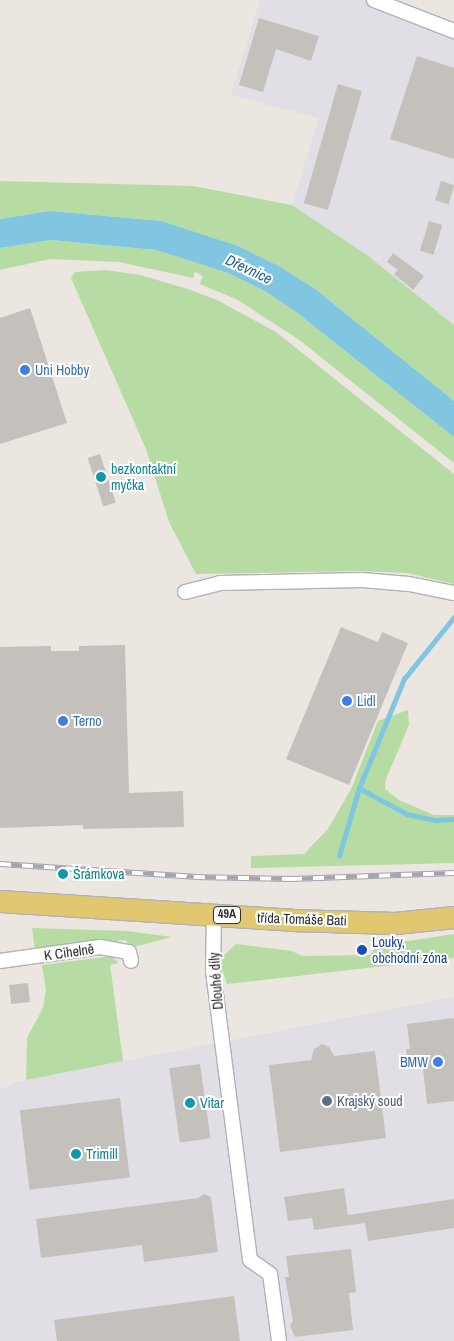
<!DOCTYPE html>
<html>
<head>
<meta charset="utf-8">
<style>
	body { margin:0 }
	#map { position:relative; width:454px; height:1341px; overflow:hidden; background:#ece6e0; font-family:"Archivo Narrow",sans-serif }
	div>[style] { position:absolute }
	.industrial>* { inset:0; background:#e1dfe5 }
	.green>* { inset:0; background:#b6dba3 }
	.water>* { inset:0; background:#80c6e1 }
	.stream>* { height:4.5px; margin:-2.25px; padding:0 2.25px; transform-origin:2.25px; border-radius:2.25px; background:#80c6e1 }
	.building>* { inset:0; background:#c4c0bc; transform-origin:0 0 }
	.roads { filter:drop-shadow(1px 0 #b0b1ba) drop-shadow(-1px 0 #b0b1ba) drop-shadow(0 1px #b0b1ba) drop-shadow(0 -1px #b0b1ba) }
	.street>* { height:14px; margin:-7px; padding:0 7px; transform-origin:7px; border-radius:7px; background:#fff }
	.primary>* { height:21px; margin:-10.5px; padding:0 10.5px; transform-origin:10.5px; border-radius:10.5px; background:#e0c770 }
	.rail>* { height:5.5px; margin-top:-2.75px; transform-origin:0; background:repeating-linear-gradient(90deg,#fff 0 11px,#a3a5b3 0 22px); box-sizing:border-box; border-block:1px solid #a3a5b3 }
	.dots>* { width:14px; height:14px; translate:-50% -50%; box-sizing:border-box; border:2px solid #fff; border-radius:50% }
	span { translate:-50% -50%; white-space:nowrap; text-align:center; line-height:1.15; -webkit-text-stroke:4px #fff; paint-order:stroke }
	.shield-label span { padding:1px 4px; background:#fff; border:1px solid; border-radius:4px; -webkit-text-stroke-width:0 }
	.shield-label { font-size:12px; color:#2c2c2c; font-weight:700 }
	.shop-label { font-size:14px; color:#366cbe }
	.left { translate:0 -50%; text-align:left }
	.right { translate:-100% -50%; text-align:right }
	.culture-label { font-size:14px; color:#0d838f }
	.street-label { font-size:14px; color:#2c2c2c }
	.transit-label { font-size:14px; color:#164399 }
	.service-label { font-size:14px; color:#4e5e75 }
	.water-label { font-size:15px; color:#1e668d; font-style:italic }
</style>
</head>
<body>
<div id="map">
	<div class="industrial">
		<div style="clip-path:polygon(260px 0,363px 0,454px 35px,454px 325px,367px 255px,292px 205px,319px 118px,231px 95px)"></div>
		<div style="clip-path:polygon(454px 997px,454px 1341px,0 1341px,0 1090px,16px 1082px)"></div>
	</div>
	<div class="green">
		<div style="clip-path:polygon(0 181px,193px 186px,292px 205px,367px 255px,454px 325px,454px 401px,314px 288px,279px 266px,238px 246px,162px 221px,50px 211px,0 219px)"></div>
		<div style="clip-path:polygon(51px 240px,156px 250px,228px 273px,265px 291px,296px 312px,454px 437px,454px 463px,298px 339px,238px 300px,200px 284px,203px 276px,195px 272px,193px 278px,119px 262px,50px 259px,0 270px,0 248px)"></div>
		<div style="clip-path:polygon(106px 270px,140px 275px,188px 289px,217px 300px,276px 332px,454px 474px,454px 584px,407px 573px,360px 571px,196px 574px,169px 522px,146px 449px,71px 278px,75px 272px)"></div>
		<div style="clip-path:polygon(408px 710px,409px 725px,386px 779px,385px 789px,399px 800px,434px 815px,454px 815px,454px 863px,251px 868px,251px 856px,304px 854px,328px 829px,352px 787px,378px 721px)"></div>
		<div style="clip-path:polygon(32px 928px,127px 931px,172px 937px,130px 948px,126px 940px,35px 950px)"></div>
		<div style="clip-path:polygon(454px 934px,454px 958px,227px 984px,219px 960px,236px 944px,292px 951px,302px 956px,370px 955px,376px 946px)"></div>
		<div style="clip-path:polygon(112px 956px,118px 963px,110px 965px,123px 1061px,26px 1080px,27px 1038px,43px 1008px,46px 990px,42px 965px)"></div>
	</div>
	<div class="water">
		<div style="clip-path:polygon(50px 211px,162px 221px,238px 246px,279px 266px,314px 288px,454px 401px,454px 437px,296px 312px,265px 291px,228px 273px,156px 250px,51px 240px,0 248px,0 219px)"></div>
	</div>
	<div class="stream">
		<div style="left:359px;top:788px;width:55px;rotate:28.4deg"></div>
		<div style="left:407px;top:814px;width:30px;rotate:12deg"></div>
		<div style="left:436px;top:820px;width:18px;rotate:-3deg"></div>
		<div style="left:339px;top:856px;width:71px;rotate:-73.6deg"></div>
		<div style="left:359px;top:788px;width:118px;rotate:-67.6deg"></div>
		<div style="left:404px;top:679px;width:80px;rotate:-51.1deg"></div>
	</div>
	<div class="building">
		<div style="clip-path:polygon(259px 18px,319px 36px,311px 61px,276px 49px,263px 92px,239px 85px)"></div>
		<div style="clip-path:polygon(417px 56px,454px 68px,454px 159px,390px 139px)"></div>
		<div style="left:338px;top:84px;width:25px;height:124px;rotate:16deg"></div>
		<div style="left:441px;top:181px;width:14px;height:20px;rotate:17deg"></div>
		<div style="left:429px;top:221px;width:14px;height:31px;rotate:17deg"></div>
		<div style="clip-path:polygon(393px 253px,424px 276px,413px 290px,394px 274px,398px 270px,387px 262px)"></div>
		<div style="clip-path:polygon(30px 308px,67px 423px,0 444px,0 318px)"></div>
		<div style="left:100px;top:454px;width:51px;height:13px;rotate:72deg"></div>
		<div style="clip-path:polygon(341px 627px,378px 642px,382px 632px,408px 643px,349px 785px,286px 759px)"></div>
		<div style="clip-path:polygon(125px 645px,129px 793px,183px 791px,184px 827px,83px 829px,83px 825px,0 828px,0 647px,51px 646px,51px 651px,79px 651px,79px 646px)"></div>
		<div style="left:28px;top:983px;width:19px;height:19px;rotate:84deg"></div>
		<div style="clip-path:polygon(454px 1018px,454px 1101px,427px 1104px,422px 1061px,408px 1063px,406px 1049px,410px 1049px,407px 1024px)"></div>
		<div style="clip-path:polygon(322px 1044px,329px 1047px,334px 1056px,375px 1051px,386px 1138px,280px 1152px,269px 1065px,311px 1060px,314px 1049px)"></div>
		<div style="left:200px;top:1064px;width:75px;height:31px;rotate:82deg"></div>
		<div style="left:120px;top:1098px;width:80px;height:101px;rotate:83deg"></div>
		<div style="clip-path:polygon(344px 1188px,348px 1215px,454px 1199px,454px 1228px,368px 1241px,365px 1223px,314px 1230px,312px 1218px,288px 1221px,284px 1197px)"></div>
		<div style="clip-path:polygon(204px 1194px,211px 1197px,218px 1252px,144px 1262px,142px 1245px,41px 1258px,36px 1219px,198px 1198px)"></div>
		<div style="clip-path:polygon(351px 1249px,356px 1292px,349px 1293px,353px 1330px,295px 1337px,290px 1326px,293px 1321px,285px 1277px,289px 1277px,286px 1256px)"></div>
		<div style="clip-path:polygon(234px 1296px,240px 1341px,57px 1341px,54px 1320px)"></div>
	</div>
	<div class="roads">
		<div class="street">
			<div style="left:374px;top:0;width:86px;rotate:21.2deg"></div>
			<div style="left:185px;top:592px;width:36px;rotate:-14deg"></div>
			<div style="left:220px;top:583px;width:142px;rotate:-1.2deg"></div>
			<div style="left:362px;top:580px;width:47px;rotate:4.9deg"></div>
			<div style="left:409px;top:584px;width:46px;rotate:11.3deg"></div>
			<div style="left:214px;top:915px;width:56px;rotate:91deg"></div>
			<div style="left:213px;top:971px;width:291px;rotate:82.7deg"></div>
			<div style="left:250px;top:1260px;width:24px;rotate:35deg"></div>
			<div style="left:270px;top:1274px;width:68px;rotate:82.3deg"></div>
			<div style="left:0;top:961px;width:101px;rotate:-8deg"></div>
			<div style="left:100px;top:947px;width:29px;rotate:10deg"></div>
			<div style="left:129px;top:952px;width:9px;rotate:77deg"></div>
		</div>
		<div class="primary">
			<div style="left:0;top:901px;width:292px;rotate:3.7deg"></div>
			<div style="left:291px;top:920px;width:104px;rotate:1.7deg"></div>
			<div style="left:395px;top:923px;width:59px;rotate:-5.8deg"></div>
		</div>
	</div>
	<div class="rail">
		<div style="left:0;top:864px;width:194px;rotate:3.8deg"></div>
		<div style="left:194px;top:877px;width:97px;rotate:1.2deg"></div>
		<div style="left:291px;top:879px;width:163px;rotate:-2.1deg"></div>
	</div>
	<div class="dots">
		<div style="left:25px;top:370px;background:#3f7fe0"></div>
		<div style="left:101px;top:477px;background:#0f9aa8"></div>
		<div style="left:347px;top:701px;background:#3f7fe0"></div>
		<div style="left:63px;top:721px;background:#3f7fe0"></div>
		<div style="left:63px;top:874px;background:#0f9aa8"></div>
		<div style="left:362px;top:950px;background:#1a4fb4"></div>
		<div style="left:438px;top:1062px;background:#3f7fe0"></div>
		<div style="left:327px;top:1101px;background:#5c6f8a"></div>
		<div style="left:190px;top:1103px;background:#0f9aa8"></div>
		<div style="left:76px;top:1154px;background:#0f9aa8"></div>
	</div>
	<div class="shield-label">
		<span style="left:227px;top:915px">49A</span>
	</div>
	<div class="shop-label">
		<span class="left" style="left:35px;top:370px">Uni Hobby</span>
		<span class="left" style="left:357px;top:701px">Lidl</span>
		<span class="left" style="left:73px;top:721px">Terno</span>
		<span class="right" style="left:428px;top:1062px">BMW</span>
	</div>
	<div class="culture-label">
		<span class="left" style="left:111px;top:477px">bezkontaktní<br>myčka</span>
		<span class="left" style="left:73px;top:874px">Šrámkova</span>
		<span class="left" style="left:200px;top:1103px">Vitar</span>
		<span class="left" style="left:86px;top:1154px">Trimill</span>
	</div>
	<div class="street-label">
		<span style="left:302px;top:919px;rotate:2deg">třída Tomáše Bati</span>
		<span style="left:69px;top:952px;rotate:-8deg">K Cihelně</span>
		<span style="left:216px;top:981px;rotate:-94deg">Dlouhé díly</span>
	</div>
	<div class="transit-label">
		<span class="left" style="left:372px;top:950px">Louky,<br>obchodní zóna</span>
	</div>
	<div class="service-label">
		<span class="left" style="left:337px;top:1101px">Krajský soud</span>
	</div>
	<div class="water-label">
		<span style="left:249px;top:269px;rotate:25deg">Dřevnice</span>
	</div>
</div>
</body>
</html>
